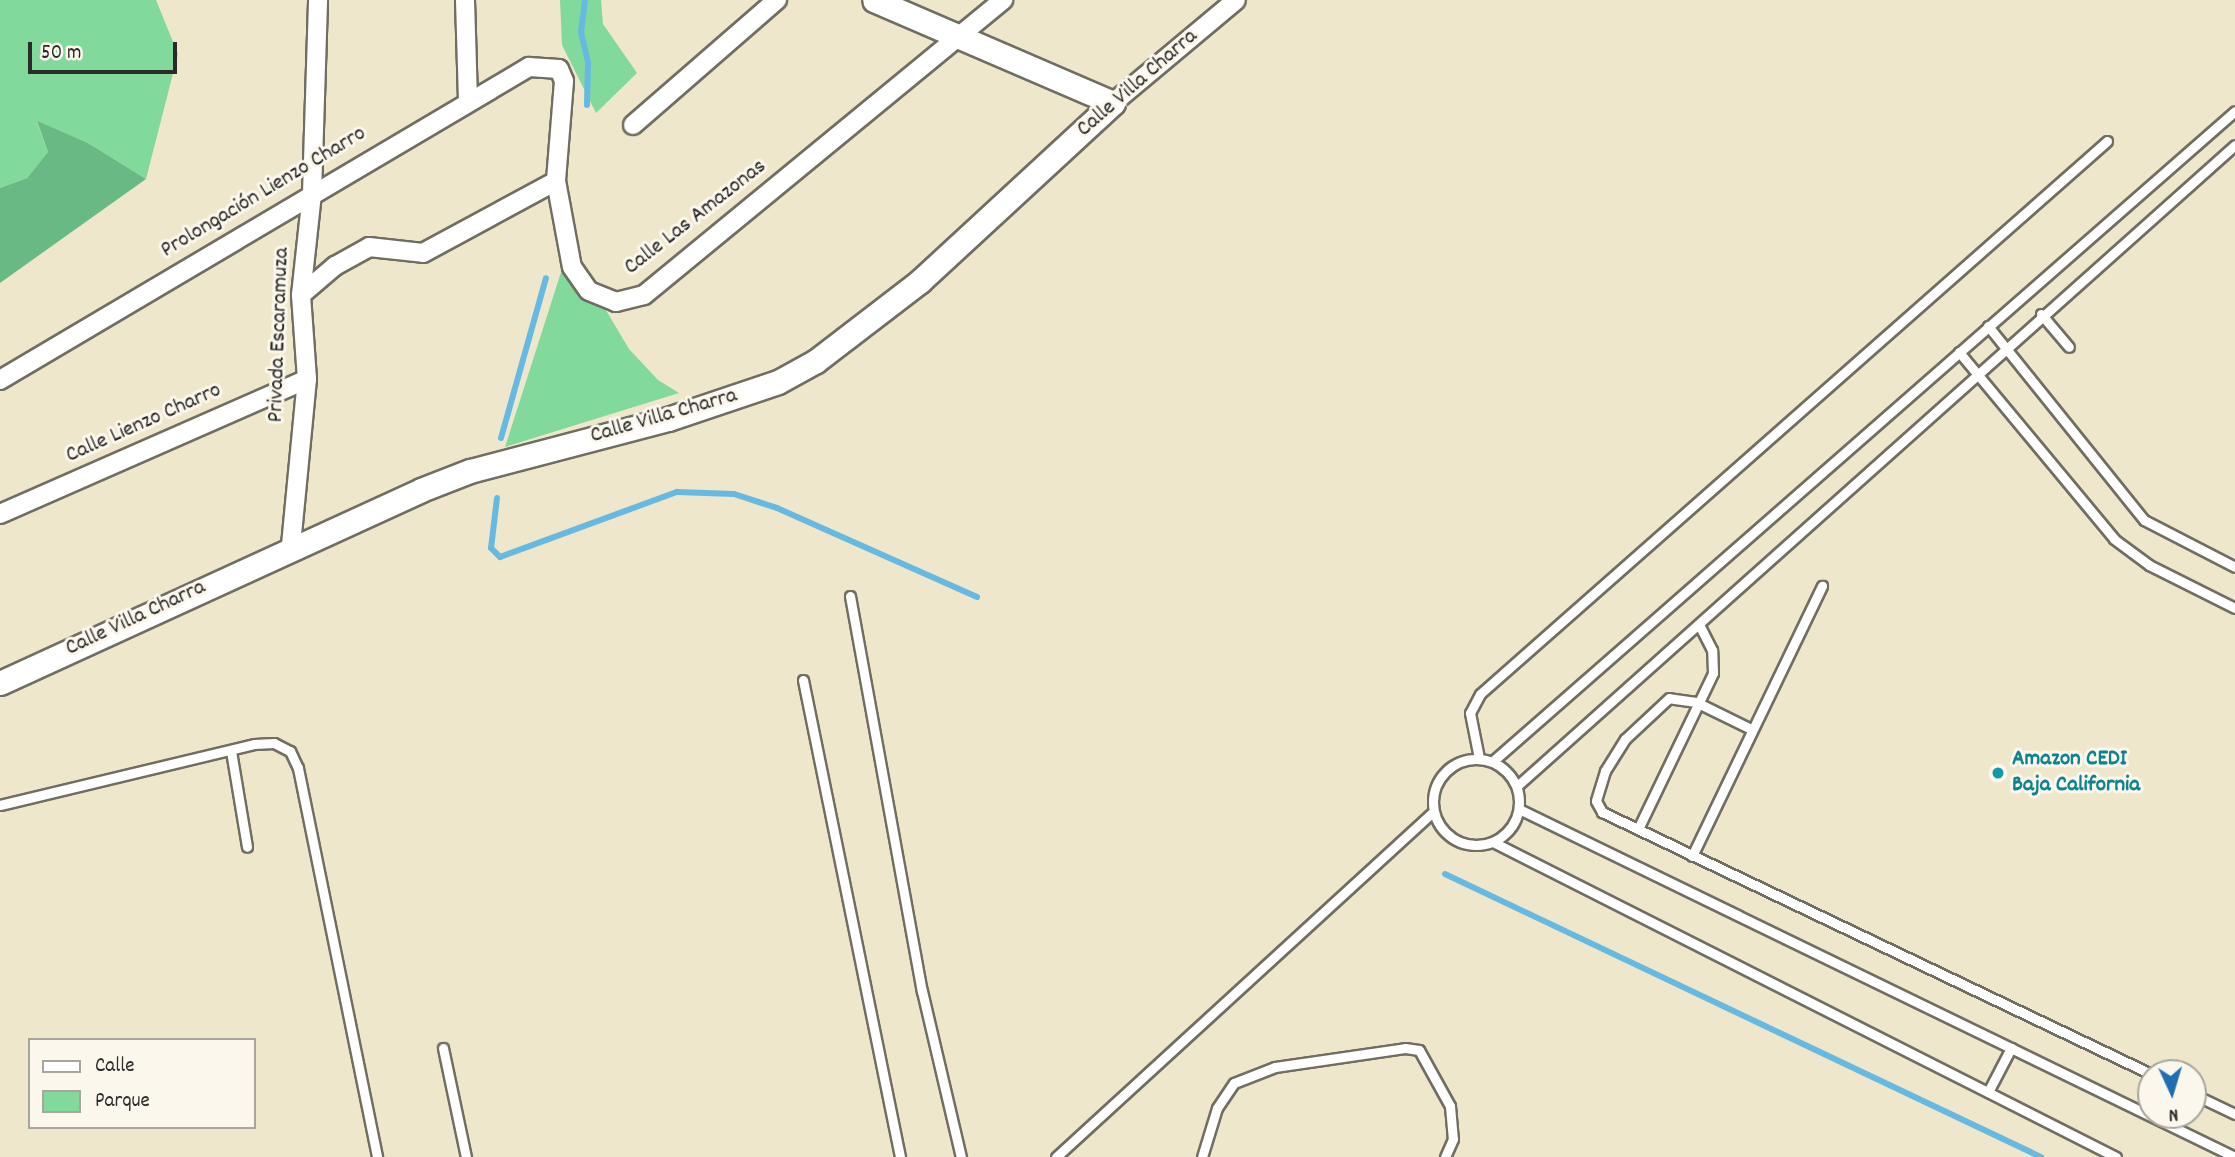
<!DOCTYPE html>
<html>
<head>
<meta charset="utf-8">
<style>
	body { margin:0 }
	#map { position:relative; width:2235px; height:1157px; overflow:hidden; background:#efe7cb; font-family:Dekko,sans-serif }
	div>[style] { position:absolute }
	.green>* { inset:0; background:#82d99c }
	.forest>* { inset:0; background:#69b984 }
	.stream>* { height:6px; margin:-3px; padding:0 3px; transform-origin:3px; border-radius:3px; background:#66bae2 }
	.roads { filter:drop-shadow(2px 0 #706d63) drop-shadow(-2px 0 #706d63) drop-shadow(0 2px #706d63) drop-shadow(0 -2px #706d63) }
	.service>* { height:9px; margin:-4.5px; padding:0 4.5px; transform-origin:4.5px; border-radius:4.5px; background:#fff }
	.service>.ring { margin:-4.5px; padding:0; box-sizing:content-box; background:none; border:9px solid #fff; border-radius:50% }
	.minor>* { height:18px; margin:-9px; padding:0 9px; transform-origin:9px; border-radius:9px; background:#fff }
	.tertiary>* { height:23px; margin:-11.5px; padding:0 11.5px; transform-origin:11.5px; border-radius:11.5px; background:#fff }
	.dots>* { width:19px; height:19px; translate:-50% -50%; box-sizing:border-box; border:4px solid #fbf7ec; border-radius:50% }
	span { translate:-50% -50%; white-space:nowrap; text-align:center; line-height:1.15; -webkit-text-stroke:6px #fbf7ec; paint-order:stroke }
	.street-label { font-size:23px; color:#2b2b2b }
	.culture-label { font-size:23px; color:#0d838f; font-weight:700 }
	.left { translate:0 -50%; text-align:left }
	.legend { position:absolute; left:28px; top:1038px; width:228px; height:91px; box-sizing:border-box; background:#fbf7ec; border:2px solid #a8a59f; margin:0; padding:9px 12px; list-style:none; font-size:21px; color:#2b2b2b }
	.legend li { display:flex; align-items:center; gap:14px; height:35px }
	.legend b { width:35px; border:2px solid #a8a59f }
	.north { position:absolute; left:2137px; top:1059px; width:70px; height:70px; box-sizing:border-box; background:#fbf7ec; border:2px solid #a8a59f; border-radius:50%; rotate:176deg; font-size:19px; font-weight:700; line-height:28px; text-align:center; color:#2b2b2b }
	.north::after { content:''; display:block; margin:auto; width:24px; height:32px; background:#1f6fb2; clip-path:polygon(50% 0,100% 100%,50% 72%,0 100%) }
	.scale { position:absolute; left:28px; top:42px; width:149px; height:32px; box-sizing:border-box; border:4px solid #2b2b2b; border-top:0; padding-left:9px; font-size:21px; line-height:24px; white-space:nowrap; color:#2b2b2b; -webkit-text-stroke:5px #fbf7ec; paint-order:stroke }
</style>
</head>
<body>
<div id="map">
	<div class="green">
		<div style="clip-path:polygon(0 0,156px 0,178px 54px,146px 179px,88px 143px,37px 122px,48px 152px,27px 178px,0 188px)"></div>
		<div style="clip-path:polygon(560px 0,601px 0,603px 24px,637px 73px,596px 113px,562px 45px)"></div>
		<div style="clip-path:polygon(563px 266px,572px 267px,597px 295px,629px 349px,658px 380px,679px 393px,505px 447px)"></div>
	</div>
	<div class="forest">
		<div style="clip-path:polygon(37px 121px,88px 143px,146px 179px,0 283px,0 188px,27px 178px,48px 152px)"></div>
	</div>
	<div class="stream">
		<div style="left:585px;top:0;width:32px;rotate:97deg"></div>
		<div style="left:581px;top:32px;width:32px;rotate:77deg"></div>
		<div style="left:588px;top:63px;width:42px;rotate:91.4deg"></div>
		<div style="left:501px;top:438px;width:166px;rotate:-74.3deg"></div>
		<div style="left:497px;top:498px;width:50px;rotate:96.8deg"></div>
		<div style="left:491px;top:548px;width:13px;rotate:45deg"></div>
		<div style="left:500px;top:557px;width:189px;rotate:-20.2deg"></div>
		<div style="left:677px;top:492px;width:57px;rotate:2deg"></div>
		<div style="left:734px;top:494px;width:45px;rotate:18deg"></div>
		<div style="left:777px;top:508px;width:219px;rotate:24deg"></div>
		<div style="left:1445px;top:874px;width:660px;rotate:25.4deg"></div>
	</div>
	<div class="roads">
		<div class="service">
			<div style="left:2041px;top:314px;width:43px;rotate:49.7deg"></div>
			<div style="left:1988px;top:326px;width:249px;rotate:51.2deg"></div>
			<div style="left:2144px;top:520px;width:102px;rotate:27.3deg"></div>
			<div style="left:1959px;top:352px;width:243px;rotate:50.3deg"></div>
			<div style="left:2114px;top:539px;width:44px;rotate:36.6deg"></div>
			<div style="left:2149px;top:565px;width:96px;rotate:26.6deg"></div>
			<div style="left:850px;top:596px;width:402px;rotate:79.7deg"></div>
			<div style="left:922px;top:991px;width:171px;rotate:76.8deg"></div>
			<div style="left:803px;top:680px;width:487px;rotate:78.5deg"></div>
			<div style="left:1751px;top:729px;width:61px;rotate:-153.9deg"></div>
			<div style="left:1696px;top:702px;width:27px;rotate:-172deg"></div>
			<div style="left:1669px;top:698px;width:60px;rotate:137deg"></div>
			<div style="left:1625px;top:739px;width:38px;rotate:122deg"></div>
			<div style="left:1605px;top:771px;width:31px;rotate:107deg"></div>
			<div style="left:1596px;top:801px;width:13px;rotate:61deg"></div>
			<div style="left:1602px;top:812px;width:608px;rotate:25.51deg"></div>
			<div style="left:231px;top:751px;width:97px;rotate:80.5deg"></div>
			<div style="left:1479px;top:758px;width:46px;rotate:-101.3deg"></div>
			<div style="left:1470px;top:713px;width:21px;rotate:-62deg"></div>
			<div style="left:1480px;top:694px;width:836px;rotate:-41.41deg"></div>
			<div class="ring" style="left:1433px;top:759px;width:77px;height:77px"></div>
			<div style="left:1493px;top:761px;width:986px;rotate:-41.22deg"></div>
			<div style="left:1517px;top:786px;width:962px;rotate:-41.76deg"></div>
			<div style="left:0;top:805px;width:261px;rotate:-13.5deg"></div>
			<div style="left:254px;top:744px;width:20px;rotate:-3deg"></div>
			<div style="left:274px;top:743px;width:18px;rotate:27deg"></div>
			<div style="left:290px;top:751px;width:19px;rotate:65deg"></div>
			<div style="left:298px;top:768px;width:397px;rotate:78.5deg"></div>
			<div style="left:1519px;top:809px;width:796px;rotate:25.92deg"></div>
			<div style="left:1638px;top:829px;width:173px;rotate:-64.3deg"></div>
			<div style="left:1713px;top:673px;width:23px;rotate:-92deg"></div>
			<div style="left:1712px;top:650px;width:29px;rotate:-117deg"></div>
			<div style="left:1493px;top:842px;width:698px;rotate:26.82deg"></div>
			<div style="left:1692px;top:856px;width:300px;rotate:-64.3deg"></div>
			<div style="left:443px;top:1048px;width:111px;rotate:78.1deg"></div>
			<div style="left:1988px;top:1092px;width:50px;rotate:-62.4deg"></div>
			<div style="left:2193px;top:1094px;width:47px;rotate:25.5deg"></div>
			<div style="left:1056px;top:1157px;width:512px;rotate:-42.47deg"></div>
			<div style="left:1202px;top:1157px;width:51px;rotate:-73deg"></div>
			<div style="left:1217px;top:1108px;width:30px;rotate:-56deg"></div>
			<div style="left:1234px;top:1083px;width:44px;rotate:-21.3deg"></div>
			<div style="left:1275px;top:1067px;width:131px;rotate:-8.3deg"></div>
			<div style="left:1405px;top:1048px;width:14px;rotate:8deg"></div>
			<div style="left:1419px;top:1050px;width:64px;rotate:61deg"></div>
			<div style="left:1450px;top:1106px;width:33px;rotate:85deg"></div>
			<div style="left:1453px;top:1139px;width:20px;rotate:114deg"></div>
		</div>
		<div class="minor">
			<div style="left:465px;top:0;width:102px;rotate:88.3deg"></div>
			<div style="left:1113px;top:103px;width:160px;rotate:-39.9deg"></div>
			<div style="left:633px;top:125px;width:191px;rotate:-41deg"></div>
			<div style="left:301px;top:295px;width:45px;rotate:-40.5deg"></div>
			<div style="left:335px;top:266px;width:39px;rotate:-29deg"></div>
			<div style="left:369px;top:247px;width:54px;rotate:6.3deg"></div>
			<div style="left:423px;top:253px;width:151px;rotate:-28.4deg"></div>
			<div style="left:0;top:380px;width:615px;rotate:-30.61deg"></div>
			<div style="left:529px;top:67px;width:30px;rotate:4deg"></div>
			<div style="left:559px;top:69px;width:13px;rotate:67deg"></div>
			<div style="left:564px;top:81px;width:100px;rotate:94.6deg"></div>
			<div style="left:556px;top:181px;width:87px;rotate:79.5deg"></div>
			<div style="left:572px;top:267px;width:29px;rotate:55deg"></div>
			<div style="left:589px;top:291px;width:29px;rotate:22deg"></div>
			<div style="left:616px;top:302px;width:29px;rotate:-14deg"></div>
			<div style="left:644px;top:295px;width:465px;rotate:-39.4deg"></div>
			<div style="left:0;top:514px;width:335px;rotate:-23.7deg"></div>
			<div style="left:291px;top:545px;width:167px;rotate:-84.5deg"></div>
			<div style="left:307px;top:379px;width:84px;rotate:-94.1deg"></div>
			<div style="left:301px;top:295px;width:103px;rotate:-83.8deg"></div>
			<div style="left:312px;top:193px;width:193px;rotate:-88.2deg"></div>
		</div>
		<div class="tertiary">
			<div style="left:0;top:683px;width:463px;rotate:-24.6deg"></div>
			<div style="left:421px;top:490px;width:53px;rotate:-21.2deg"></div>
			<div style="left:470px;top:471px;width:205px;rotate:-14.7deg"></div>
			<div style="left:668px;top:419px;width:116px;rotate:-18.6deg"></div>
			<div style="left:778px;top:382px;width:43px;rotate:-28.9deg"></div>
			<div style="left:816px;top:361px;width:130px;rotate:-37.5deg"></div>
			<div style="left:919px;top:282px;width:264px;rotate:-42.7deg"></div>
			<div style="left:1113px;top:103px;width:260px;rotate:-156.7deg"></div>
		</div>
	</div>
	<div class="dots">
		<div style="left:1998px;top:773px;background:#0f9aa8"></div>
	</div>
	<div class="street-label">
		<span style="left:1138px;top:84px;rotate:-41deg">Calle Villa Charra</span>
		<span style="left:264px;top:193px;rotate:-31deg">Prolongación Lienzo Charro</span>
		<span style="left:696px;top:218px;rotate:-38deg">Calle Las Amazonas</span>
		<span style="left:280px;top:335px;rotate:-88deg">Privada Escaramuza</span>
		<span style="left:664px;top:417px;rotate:-16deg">Calle Villa Charra</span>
		<span style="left:144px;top:424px;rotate:-24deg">Calle Lienzo Charro</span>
		<span style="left:136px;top:619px;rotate:-25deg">Calle Villa Charra</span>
	</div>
	<div class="culture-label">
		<span class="left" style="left:2012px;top:773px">Amazon CEDI<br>Baja California</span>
	</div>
	<ul class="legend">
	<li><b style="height:9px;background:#fff"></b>Calle</li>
	<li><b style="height:19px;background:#82d99c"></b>Parque</li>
	</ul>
	<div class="north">N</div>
	<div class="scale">50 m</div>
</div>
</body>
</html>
